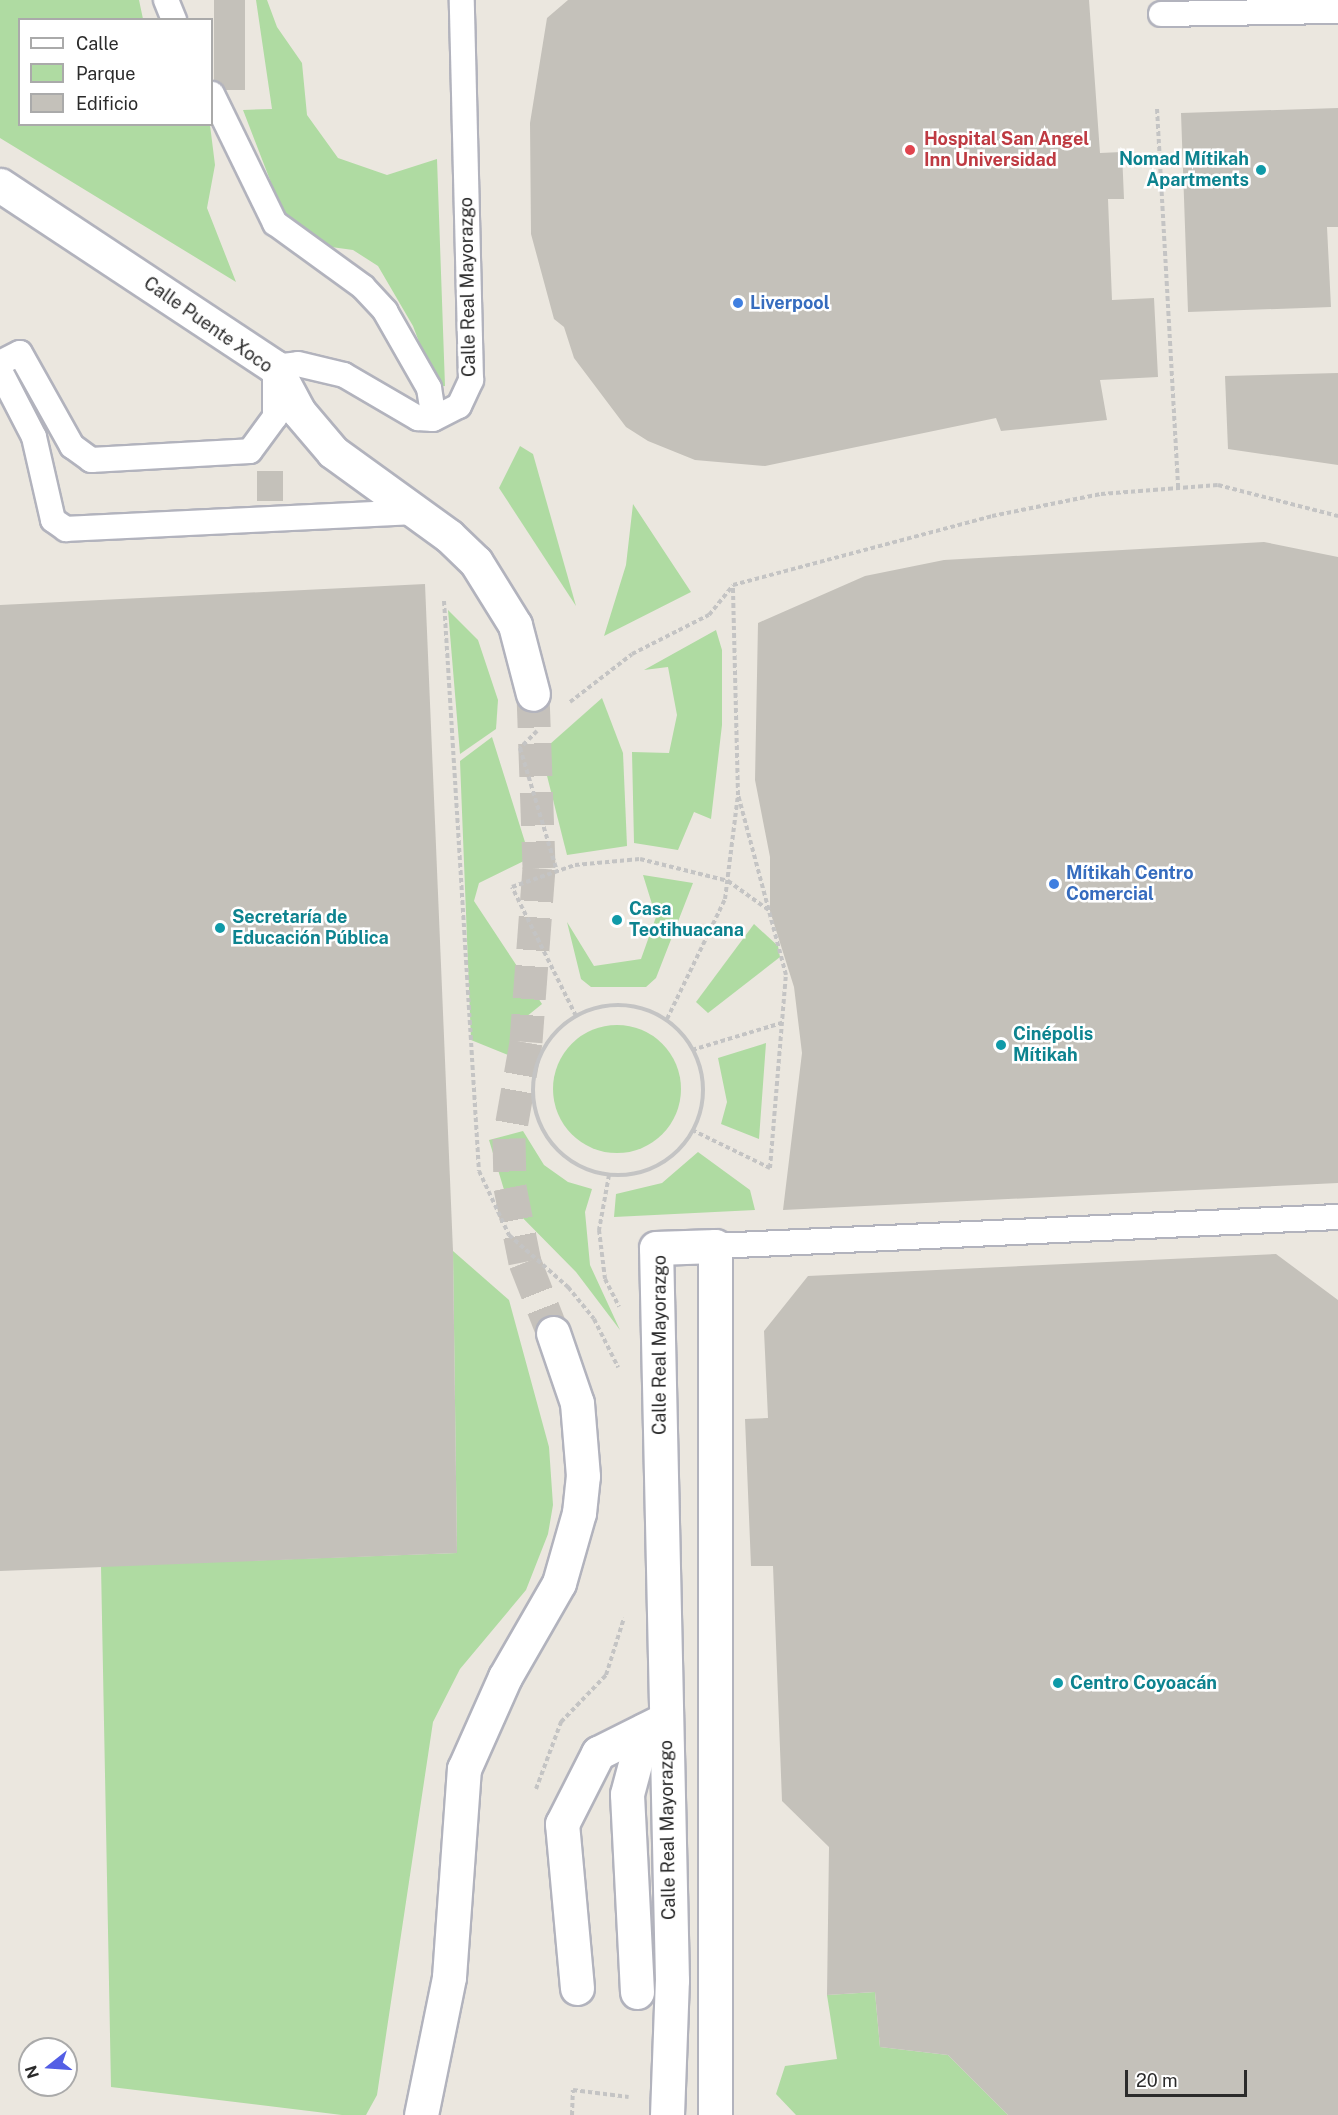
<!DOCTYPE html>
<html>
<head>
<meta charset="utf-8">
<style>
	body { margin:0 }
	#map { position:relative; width:1338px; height:2115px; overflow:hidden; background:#ebe7df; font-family:"Public Sans",sans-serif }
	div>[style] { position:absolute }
	.green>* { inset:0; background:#afdba2 }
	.round { border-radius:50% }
	.building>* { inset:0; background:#c4c1ba; transform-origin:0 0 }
	.street-tunnel>* { height:33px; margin-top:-16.5px; transform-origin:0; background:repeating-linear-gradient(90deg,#c5c1bb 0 33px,transparent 0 49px) }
	.path>* { height:4px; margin-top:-2px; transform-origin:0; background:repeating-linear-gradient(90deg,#c4c4c4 0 4.5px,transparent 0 7.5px) }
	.path>.ring { margin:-2px; padding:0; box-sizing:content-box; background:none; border:4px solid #c4c4c4; border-radius:50% }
	.roads { filter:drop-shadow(2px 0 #b2b3bd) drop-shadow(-2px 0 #b2b3bd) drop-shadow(0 2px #b2b3bd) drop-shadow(0 -2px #b2b3bd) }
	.lane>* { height:24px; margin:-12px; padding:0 12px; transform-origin:12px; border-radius:12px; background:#fff }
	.street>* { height:33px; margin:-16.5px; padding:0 16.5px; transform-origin:16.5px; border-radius:16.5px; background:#fff }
	.dots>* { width:16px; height:16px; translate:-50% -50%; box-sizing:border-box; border:3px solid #fff; border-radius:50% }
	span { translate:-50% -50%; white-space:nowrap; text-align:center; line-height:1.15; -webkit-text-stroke:5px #fff; paint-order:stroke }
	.health-label { font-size:18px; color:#be3a42; font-weight:700 }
	.left { translate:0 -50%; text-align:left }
	.culture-label { font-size:18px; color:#0d838f; font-weight:700 }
	.right { translate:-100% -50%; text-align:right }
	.street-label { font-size:18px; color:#2b2b2b }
	.shop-label { font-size:18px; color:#366cbe; font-weight:700 }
	.legend { position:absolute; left:18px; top:18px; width:195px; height:108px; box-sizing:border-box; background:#fff; border:2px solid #aaa; margin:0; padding:8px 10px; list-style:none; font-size:18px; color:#2b2b2b }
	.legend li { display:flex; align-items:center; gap:12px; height:30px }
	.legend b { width:30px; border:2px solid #aaa }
	.north { position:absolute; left:18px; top:2037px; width:60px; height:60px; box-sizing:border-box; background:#fff; border:2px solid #aaa; border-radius:50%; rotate:253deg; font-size:16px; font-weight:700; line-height:24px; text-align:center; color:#2b2b2b }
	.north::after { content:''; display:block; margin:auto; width:21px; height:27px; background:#535ee5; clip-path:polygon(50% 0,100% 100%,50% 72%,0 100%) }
	.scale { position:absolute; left:1125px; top:2070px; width:122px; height:27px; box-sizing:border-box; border:3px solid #2b2b2b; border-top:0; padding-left:8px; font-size:18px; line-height:21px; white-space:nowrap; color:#2b2b2b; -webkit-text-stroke:4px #fff; paint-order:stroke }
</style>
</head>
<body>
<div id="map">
	<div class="green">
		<div style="clip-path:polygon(0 0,139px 0,143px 19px,20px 20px,20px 124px,210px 125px,215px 165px,207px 208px,236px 282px,0 138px)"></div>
		<div style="clip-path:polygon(256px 0,267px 0,277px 27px,302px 63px,307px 115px,338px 158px,387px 175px,437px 159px,445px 386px,436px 387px,413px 326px,378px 266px,353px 250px,324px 246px,289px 223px,282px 211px,243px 110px,272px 109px)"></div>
		<div style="clip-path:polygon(520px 446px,533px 454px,576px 606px,499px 488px)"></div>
		<div style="clip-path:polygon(633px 504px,691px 592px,604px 636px,626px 565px)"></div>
		<div style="clip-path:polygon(448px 610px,478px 640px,498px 700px,496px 729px,460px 754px)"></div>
		<div style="clip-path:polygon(716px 630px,722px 650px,722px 725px,711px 819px,694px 812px,678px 850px,634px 843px,632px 752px,669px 753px,677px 715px,668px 667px,644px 670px)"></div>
		<div style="clip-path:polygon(602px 698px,623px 753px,627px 846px,567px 855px,541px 752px)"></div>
		<div style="clip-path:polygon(492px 737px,530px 858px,479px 883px,474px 901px,542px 1004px,526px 1017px,508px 1055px,471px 1040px,460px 761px)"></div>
		<div style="clip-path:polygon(643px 875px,693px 883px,656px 978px,646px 987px,591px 987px,581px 979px,567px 922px,594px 966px,641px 959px,656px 917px)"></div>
		<div style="clip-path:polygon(754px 924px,778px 946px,780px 957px,708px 1013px,696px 1002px)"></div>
		<div class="round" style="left:553px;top:1025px;width:128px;height:128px"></div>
		<div style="clip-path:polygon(766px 1043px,759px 1139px,721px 1124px,727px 1102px,718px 1058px)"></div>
		<div style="clip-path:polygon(523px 1131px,544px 1165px,568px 1182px,592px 1189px,585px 1212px,590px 1265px,620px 1330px,576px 1272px,508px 1203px,489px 1140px)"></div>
		<div style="clip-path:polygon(698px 1152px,750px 1190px,755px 1210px,614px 1217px,616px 1194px,662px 1183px)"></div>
		<div style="clip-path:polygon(453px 1251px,509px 1300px,549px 1447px,553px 1505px,548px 1534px,526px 1590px,460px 1669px,433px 1722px,377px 2095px,366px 2115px,342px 2115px,111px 2087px,101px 1566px,457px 1553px)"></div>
		<div style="clip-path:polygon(875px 1992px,880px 2047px,948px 2055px,1008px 2115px,796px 2115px,776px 2094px,785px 2066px,837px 2059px,827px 1995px)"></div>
	</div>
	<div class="building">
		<div style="left:214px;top:0;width:31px;height:90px"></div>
		<div style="clip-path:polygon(568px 0,1089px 0,1100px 153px,1122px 152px,1124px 199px,1108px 199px,1112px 300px,1154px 298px,1158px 377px,1100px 380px,1107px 420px,1001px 431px,996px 418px,765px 466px,695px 460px,648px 441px,626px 427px,574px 358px,564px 327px,554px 319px,531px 234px,530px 123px,547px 18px)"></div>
		<div style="clip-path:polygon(1338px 108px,1338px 227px,1327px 227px,1331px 307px,1188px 312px,1181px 113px)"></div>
		<div style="clip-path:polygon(1338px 373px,1338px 465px,1228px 449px,1225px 376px)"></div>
		<div style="left:257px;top:471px;width:26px;height:30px"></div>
		<div style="clip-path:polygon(1264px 542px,1338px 557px,1338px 1183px,783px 1210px,802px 1053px,794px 987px,770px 911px,770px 857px,755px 780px,758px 623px,865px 576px,944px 560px)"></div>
		<div style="clip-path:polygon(425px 584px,453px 1251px,457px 1553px,0 1571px,0 605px)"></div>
		<div style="clip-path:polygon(1276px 1254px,1338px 1300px,1338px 2115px,1008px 2115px,948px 2055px,880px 2047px,875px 1992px,827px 1995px,829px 1847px,782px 1801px,773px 1566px,751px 1566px,745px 1419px,768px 1418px,764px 1331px,808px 1276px)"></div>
	</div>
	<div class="street-tunnel">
		<div style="left:533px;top:694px;width:174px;rotate:88deg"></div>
		<div style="left:539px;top:868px;width:174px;rotate:94.3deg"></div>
		<div style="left:526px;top:1042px;width:97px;rotate:100deg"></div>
		<div style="left:509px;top:1138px;width:49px;rotate:88.8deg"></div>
		<div style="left:510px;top:1187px;width:76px;rotate:78.7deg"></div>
		<div style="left:525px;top:1262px;width:76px;rotate:68.5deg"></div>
	</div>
	<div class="path">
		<div style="left:1157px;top:109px;width:379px;rotate:86.8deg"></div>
		<div style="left:444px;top:601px;width:571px;rotate:86.49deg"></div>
		<div style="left:479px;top:1171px;width:71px;rotate:64.9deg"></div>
		<div style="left:509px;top:1235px;width:79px;rotate:41.4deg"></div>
		<div style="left:568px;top:1287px;width:41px;rotate:50.9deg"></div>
		<div style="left:594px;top:1319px;width:54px;rotate:63.4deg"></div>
		<div style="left:570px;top:702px;width:78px;rotate:-37.7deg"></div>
		<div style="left:632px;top:654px;width:86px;rotate:-26.9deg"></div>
		<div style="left:709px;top:615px;width:38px;rotate:-51deg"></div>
		<div style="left:733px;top:585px;width:268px;rotate:-14.9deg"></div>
		<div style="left:992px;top:516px;width:111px;rotate:-11.4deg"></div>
		<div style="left:1101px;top:494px;width:117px;rotate:-4.4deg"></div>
		<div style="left:1218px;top:485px;width:124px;rotate:14.5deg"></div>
		<div style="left:537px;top:731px;width:24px;rotate:135deg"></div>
		<div style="left:520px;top:748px;width:128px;rotate:73.3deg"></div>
		<div class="ring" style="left:533px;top:1005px;width:166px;height:166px"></div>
		<div style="left:576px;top:1016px;width:144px;rotate:-116.4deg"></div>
		<div style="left:512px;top:887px;width:67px;rotate:-19.2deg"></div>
		<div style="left:575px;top:865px;width:65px;rotate:-5.3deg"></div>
		<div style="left:640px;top:859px;width:91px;rotate:14deg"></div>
		<div style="left:728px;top:881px;width:52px;rotate:35.5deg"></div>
		<div style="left:667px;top:1019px;width:133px;rotate:-64.2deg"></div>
		<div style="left:725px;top:899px;width:105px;rotate:-82.9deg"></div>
		<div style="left:738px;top:795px;width:210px;rotate:-91.4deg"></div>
		<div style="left:692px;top:1050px;width:97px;rotate:-16.8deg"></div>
		<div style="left:692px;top:1130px;width:87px;rotate:26deg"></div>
		<div style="left:770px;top:1168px;width:194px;rotate:-85.3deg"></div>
		<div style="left:786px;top:975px;width:186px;rotate:-104.9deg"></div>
		<div style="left:609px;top:1175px;width:56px;rotate:100.3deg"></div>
		<div style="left:599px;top:1230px;width:49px;rotate:83deg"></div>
		<div style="left:605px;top:1279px;width:31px;rotate:63deg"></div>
		<div style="left:536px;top:1789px;width:72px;rotate:-69.5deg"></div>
		<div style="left:561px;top:1722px;width:65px;rotate:-46.2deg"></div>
		<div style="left:606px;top:1675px;width:60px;rotate:-72.5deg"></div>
		<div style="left:572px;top:2115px;width:25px;rotate:-88deg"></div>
		<div style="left:573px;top:2090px;width:56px;rotate:7.1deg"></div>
	</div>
	<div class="roads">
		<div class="lane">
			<div style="left:166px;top:0;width:22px;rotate:68deg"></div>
			<div style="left:1161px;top:14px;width:177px;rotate:-1deg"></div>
			<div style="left:212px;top:94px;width:144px;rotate:64deg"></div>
			<div style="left:275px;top:223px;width:109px;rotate:36deg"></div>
			<div style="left:363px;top:287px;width:33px;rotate:47deg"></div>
			<div style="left:385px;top:311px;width:89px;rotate:60.3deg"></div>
			<div style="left:429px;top:388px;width:30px;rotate:81deg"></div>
			<div style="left:0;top:363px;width:22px;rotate:-27deg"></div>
			<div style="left:20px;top:353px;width:107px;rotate:60.8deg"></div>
			<div style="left:72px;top:446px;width:24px;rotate:36deg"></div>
			<div style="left:91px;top:460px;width:159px;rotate:-3.2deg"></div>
			<div style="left:250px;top:451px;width:42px;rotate:-53.7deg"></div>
			<div style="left:275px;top:417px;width:50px;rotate:-90deg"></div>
			<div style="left:275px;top:367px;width:23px;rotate:-7deg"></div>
			<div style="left:298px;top:364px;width:47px;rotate:13.4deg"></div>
			<div style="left:344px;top:375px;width:86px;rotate:30.2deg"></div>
			<div style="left:418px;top:418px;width:15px;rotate:4deg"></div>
			<div style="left:433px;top:419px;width:29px;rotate:-27deg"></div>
			<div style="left:459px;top:406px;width:29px;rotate:-65deg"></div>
			<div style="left:471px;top:380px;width:380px;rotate:-91.4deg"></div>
			<div style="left:0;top:371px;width:74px;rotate:62.7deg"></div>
			<div style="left:34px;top:437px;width:85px;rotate:77.1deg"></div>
			<div style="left:53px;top:520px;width:16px;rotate:35deg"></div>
			<div style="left:66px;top:529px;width:353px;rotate:-2.8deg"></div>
			<div style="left:715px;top:1246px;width:624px;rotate:-2.67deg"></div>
		</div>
		<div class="street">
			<div style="left:0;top:185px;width:330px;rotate:33.5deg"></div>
			<div style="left:275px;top:367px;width:51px;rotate:61.9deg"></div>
			<div style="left:299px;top:412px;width:52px;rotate:49.6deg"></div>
			<div style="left:333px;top:452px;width:143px;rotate:35.9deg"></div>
			<div style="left:449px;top:536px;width:37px;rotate:44deg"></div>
			<div style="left:476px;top:562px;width:74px;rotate:58.2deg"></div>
			<div style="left:515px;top:625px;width:71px;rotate:75.4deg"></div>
			<div style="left:577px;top:1988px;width:165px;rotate:-95.2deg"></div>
			<div style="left:562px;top:1824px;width:80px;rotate:-63.1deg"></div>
			<div style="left:598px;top:1753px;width:76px;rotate:-26.6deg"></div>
			<div style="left:637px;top:1992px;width:198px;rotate:-92.9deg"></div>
			<div style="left:627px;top:1794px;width:66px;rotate:-75.1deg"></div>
			<div style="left:421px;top:2115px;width:141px;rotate:-78.5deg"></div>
			<div style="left:449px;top:1977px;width:209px;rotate:-85.9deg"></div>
			<div style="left:464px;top:1769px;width:101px;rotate:-66deg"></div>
			<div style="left:505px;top:1677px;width:108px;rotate:-60.1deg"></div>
			<div style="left:559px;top:1583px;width:73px;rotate:-74.1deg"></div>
			<div style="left:579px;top:1513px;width:37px;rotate:-84deg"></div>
			<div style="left:583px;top:1476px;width:73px;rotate:-94.7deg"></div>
			<div style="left:577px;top:1403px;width:74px;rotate:-108.9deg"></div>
			<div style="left:667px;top:2115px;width:135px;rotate:-87.9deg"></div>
			<div style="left:672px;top:1980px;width:732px;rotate:-91.25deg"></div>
			<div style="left:656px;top:1248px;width:59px;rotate:-1.9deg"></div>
			<div style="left:715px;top:1246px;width:869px;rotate:90deg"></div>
		</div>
	</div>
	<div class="dots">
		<div style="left:910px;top:150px;background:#e0444e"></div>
		<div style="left:1261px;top:170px;background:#0f9aa8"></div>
		<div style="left:738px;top:303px;background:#3f7fe0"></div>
		<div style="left:1054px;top:884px;background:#3f7fe0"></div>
		<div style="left:617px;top:920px;background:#0f9aa8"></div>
		<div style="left:220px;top:928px;background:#0f9aa8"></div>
		<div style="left:1001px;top:1045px;background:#0f9aa8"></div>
		<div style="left:1058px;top:1683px;background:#0f9aa8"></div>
	</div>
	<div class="health-label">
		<span class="left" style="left:924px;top:150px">Hospital San Angel<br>Inn Universidad</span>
	</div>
	<div class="culture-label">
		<span class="right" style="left:1249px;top:170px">Nomad Mítikah<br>Apartments</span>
		<span class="left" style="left:629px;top:920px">Casa<br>Teotihuacana</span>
		<span class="left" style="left:232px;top:928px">Secretaría de<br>Educación Pública</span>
		<span class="left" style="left:1013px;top:1045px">Cinépolis<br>Mítikah</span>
		<span class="left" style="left:1070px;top:1683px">Centro Coyoacán</span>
	</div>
	<div class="street-label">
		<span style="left:468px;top:287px;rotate:-91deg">Calle Real Mayorazgo</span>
		<span style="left:208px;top:325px;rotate:35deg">Calle Puente Xoco</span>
		<span style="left:660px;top:1345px;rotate:-90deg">Calle Real Mayorazgo</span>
		<span style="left:668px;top:1830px;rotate:-91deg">Calle Real Mayorazgo</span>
	</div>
	<div class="shop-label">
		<span class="left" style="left:750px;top:303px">Liverpool</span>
		<span class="left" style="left:1066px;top:884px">Mítikah Centro<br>Comercial</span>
	</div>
	<ul class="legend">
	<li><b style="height:8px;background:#fff"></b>Calle</li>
	<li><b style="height:16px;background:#afdba2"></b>Parque</li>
	<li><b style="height:16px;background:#c4c1ba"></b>Edificio</li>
	</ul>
	<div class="north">N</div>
	<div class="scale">20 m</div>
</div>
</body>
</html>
